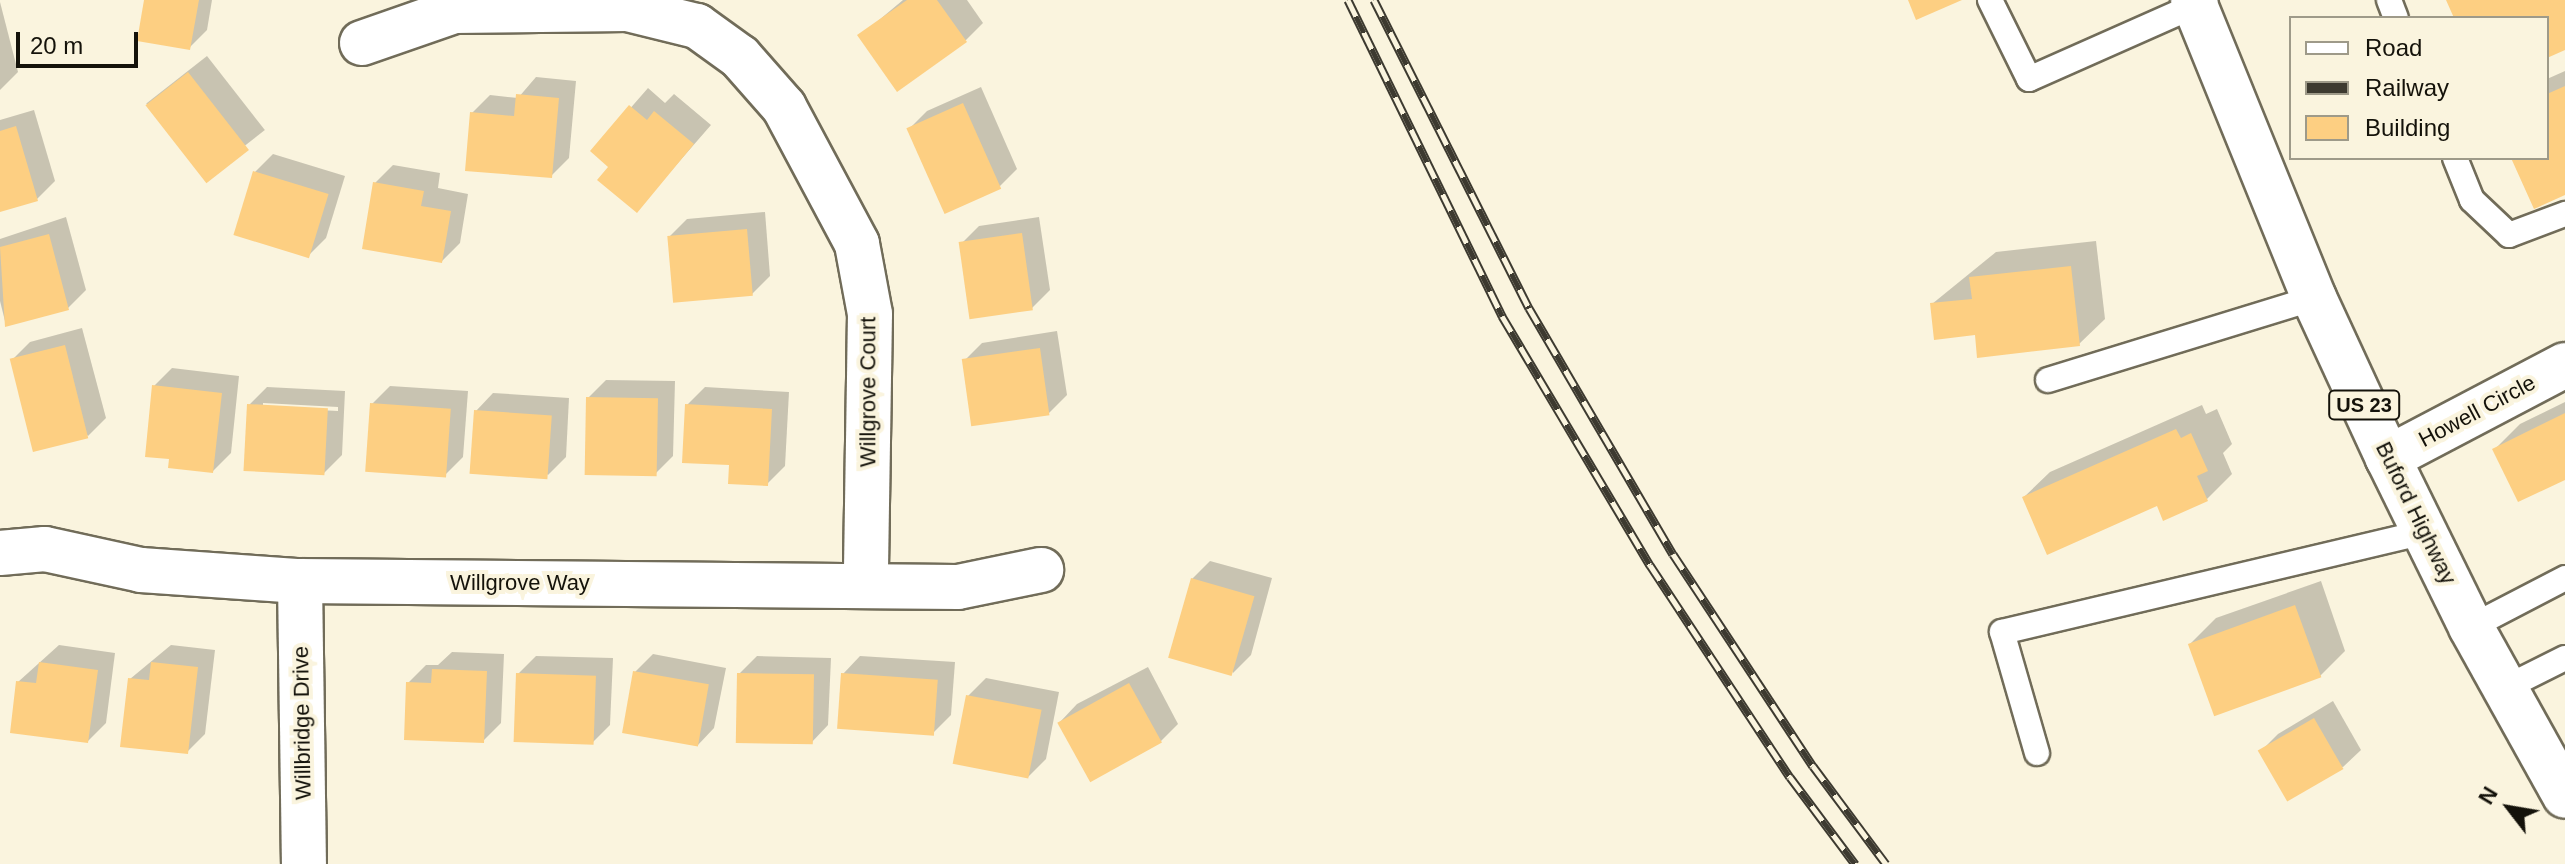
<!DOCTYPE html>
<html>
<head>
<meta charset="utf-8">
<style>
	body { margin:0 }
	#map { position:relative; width:2565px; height:864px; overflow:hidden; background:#faf4de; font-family:Helvetica,sans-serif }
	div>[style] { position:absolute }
	.shadow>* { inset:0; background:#0003; transform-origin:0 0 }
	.building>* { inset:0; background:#fdcf82; transform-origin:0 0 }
	.roads { filter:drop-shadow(2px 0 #716c59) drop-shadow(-2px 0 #716c59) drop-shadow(0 2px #716c59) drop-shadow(0 -2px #716c59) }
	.lane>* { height:24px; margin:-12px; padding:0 12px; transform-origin:12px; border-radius:12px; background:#fff }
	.street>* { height:44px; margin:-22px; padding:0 22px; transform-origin:22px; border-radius:22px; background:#fff }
	.primary>* { height:44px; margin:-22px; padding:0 22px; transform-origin:22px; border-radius:22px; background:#fff }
	.rail>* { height:9px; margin-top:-4.5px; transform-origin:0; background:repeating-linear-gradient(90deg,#faf4de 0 18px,#3d3a30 0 36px); box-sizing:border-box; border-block:2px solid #3d3a30 }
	span { translate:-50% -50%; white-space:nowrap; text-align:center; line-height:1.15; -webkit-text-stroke:8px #faf4de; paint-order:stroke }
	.shield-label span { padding:2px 6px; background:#faf4de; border:2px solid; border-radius:6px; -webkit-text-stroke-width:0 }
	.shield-label { font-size:20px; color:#14120a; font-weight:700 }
	.street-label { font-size:22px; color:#14120a }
	.legend { position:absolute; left:2289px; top:16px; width:260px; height:144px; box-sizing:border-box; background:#faf4de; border:2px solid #9e9a89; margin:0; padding:10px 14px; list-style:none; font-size:24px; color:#14120a }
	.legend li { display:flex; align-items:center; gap:16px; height:40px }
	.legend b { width:40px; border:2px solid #9e9a89 }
	.north { position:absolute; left:2469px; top:768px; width:80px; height:80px; -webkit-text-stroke:6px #faf4de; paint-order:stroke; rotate:301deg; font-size:22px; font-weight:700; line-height:32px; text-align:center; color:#14120a }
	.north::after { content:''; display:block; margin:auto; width:28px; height:36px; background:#14120a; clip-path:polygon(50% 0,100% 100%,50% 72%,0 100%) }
	.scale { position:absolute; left:16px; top:32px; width:122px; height:36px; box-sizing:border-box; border:4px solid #14120a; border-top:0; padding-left:10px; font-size:24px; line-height:28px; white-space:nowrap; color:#14120a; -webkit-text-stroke:6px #faf4de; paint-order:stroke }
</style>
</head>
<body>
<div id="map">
	<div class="shadow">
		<div style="clip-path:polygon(146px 0,212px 0,207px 30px,189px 48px)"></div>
		<div style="clip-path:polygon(903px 0,967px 0,983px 23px,966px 40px,860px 36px)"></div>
		<div style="clip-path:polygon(0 2px,18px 72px,0 90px)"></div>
		<div style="left:207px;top:56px;width:94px;height:77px;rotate:52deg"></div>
		<div style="clip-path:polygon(2565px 71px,2565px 193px,2514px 158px,2547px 158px,2547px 79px)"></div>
		<div style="clip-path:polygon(536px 77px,576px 81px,569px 158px,551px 176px,472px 113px,490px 95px,518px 98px)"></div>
		<div style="clip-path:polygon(981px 87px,1017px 169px,999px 187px,909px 129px,927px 111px)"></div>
		<div style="clip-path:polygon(648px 88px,665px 103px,674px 94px,711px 125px,637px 210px,611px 167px,593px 151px)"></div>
		<div style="clip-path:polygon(34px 110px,55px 181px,37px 199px,0 210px,0 120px)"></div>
		<div style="clip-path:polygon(273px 154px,345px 176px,326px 238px,308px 256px,255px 172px)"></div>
		<div style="clip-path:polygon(393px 165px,440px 173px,438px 188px,468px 194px,460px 243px,442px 261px,375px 183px)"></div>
		<div style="clip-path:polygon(765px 212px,770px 276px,752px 294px,669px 237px,687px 219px)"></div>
		<div style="clip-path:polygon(66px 217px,86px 290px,68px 308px,6px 325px,0 301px,0 239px)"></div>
		<div style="clip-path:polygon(1039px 217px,1050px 290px,1032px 308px,961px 244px,979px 226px)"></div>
		<div style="clip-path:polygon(2096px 241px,2105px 319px,2079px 344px,1977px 333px,1932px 304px,1996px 252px)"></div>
		<div style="clip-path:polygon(82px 328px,106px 418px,88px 436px,12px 360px,30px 342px)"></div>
		<div style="clip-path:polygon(1057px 331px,1067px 395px,1049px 413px,964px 361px,982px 343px)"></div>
		<div style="clip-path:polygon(172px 368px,239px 376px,231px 453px,213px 471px,172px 458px,154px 386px)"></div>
		<div style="clip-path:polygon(606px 380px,675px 381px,673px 456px,655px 474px,588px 398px)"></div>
		<div style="clip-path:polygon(390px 386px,468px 391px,463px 457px,445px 475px,372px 404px)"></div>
		<div style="clip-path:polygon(evenodd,267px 387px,345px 391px,342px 455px,324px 473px,249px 405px,267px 387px,263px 403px,338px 407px,338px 411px,263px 407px,263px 403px)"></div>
		<div style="clip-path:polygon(705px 387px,789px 392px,785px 466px,767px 484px,687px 405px)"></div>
		<div style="clip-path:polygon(493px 393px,569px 398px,566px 457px,548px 475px,476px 411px)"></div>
		<div style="clip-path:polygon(2565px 402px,2565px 478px,2495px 449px,2520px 424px)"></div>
		<div style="clip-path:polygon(2202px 405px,2206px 414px,2217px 409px,2232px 444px,2223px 453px,2232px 474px,2207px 499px,2158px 504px,2024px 497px,2050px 472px)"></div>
		<div style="clip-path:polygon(1210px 561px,1272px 578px,1251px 655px,1233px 673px,1192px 579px)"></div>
		<div style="clip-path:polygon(2321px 581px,2345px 651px,2320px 676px,2191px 643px,2216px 618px)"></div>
		<div style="clip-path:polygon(59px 645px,115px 653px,106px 723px,88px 741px,18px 682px)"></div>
		<div style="clip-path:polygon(171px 645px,215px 650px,205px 734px,187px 752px,130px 679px)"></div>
		<div style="clip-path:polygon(452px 652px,504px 654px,501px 723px,483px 741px,408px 683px,426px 665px,438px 665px)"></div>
		<div style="clip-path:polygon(653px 654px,726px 668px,714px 728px,697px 746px,635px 672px)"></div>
		<div style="clip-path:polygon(536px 656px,613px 658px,610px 725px,592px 743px,518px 674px)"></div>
		<div style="clip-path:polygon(757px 656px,831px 658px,828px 725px,811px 743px,739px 674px)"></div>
		<div style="clip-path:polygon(860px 656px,955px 662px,951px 715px,933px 733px,843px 674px)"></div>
		<div style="clip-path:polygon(1148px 667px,1178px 724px,1160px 742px,1060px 722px,1077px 704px)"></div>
		<div style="clip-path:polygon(986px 678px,1059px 692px,1046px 759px,1028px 777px,968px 696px)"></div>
		<div style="clip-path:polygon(2333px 701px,2361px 750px,2343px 767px,2260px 752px,2278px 734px)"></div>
	</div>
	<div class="building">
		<div style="clip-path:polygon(144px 0,199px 0,190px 50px,137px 41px)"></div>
		<div style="clip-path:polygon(907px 0,937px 0,967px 42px,897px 92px,857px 35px)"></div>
		<div style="clip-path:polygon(1908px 0,1962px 0,1916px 20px)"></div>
		<div style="clip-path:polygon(2446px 0,2565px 0,2565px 50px,2547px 58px,2547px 18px,2454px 18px)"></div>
		<div style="left:188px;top:72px;width:99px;height:54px;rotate:52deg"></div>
		<div style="clip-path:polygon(2565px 86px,2565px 195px,2534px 209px,2511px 158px,2547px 158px,2547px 94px)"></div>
		<div style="clip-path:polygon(516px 94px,559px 98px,552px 178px,465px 171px,470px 112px,514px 116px)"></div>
		<div style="left:963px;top:103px;width:94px;height:62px;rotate:66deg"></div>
		<div style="clip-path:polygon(629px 105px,647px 120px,654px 111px,694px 144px,637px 213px,597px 180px,608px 167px,590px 151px)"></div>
		<div style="clip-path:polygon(16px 126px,38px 201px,0 212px,0 131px)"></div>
		<div style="left:253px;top:171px;width:79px;height:67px;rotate:17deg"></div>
		<div style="clip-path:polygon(373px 182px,424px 191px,421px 206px,451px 211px,442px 263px,362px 249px)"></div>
		<div style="left:747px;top:229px;width:67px;height:80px;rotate:85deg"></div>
		<div style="left:1022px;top:233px;width:78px;height:64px;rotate:82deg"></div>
		<div style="clip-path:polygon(49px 234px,69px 310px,5px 327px,0 247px)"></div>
		<div style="clip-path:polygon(2071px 266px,2080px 346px,1977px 358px,1975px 335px,1934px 340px,1930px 303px,1972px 299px,1969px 277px)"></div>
		<div style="left:65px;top:345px;width:96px;height:57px;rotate:76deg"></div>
		<div style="left:1040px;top:348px;width:68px;height:79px;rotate:82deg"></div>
		<div style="clip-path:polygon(152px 385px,222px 393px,213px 473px,168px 468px,169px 459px,145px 457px)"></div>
		<div style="left:586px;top:397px;width:72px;height:78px;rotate:1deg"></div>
		<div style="left:370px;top:403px;width:81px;height:69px;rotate:4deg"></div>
		<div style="left:247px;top:404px;width:81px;height:67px;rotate:3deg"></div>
		<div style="clip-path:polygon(685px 404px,772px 409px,768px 486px,728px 484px,729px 465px,682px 463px)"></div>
		<div style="left:474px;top:410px;width:78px;height:64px;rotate:4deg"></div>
		<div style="clip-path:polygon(2565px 413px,2565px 480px,2518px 502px,2492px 449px)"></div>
		<div style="clip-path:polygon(2176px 429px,2181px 438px,2191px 433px,2208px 471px,2197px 476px,2208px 501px,2163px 521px,2157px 506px,2047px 555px,2022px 497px)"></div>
		<div style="left:1191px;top:578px;width:66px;height:83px;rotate:16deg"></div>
		<div style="left:2295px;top:605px;width:77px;height:114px;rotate:70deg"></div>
		<div style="clip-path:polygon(39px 662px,98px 670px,88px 743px,10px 733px,16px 681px,36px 683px)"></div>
		<div style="clip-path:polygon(151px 662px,198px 667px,188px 754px,120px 747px,128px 678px,149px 680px)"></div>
		<div style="clip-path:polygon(432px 669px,487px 671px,484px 743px,404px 740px,406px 682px,431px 683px)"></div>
		<div style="left:633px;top:671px;width:77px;height:63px;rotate:10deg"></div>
		<div style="left:516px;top:673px;width:80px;height:69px;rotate:2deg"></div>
		<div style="left:737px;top:673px;width:77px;height:70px;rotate:1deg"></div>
		<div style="left:841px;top:673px;width:97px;height:56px;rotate:4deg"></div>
		<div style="left:1129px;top:683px;width:68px;height:82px;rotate:61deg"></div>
		<div style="left:966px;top:695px;width:77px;height:70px;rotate:11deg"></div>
		<div style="left:2314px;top:718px;width:59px;height:65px;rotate:60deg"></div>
	</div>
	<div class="roads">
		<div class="lane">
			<div style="left:1990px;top:0;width:88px;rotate:63.7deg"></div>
			<div style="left:2029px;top:79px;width:193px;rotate:-23.9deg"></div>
			<div style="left:2389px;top:0;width:19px;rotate:69deg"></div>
			<div style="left:2455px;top:158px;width:45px;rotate:68deg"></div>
			<div style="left:2472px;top:200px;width:51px;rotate:43.4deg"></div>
			<div style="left:2509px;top:235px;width:60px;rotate:-20.6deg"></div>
			<div style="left:2048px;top:380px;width:278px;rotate:-17.1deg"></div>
			<div style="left:2471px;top:627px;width:106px;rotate:-27.5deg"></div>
			<div style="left:2505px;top:688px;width:67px;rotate:-26.6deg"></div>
			<div style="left:2037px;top:753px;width:126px;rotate:-106.1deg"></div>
			<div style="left:2002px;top:632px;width:435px;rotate:-13.3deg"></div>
		</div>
		<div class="street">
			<div style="left:362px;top:43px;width:97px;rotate:-19.2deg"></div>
			<div style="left:454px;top:11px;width:173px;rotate:-0.7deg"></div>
			<div style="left:627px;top:9px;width:72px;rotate:13.7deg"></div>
			<div style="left:697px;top:26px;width:53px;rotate:35.8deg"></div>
			<div style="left:740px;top:57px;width:67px;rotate:48.7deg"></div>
			<div style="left:784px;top:107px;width:155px;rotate:61.9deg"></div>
			<div style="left:857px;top:244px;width:71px;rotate:79.5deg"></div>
			<div style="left:870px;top:314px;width:269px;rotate:90.9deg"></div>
			<div style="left:2388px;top:458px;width:200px;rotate:-27.7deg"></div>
			<div style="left:0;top:553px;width:45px;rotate:-5.1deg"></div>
			<div style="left:45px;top:549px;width:98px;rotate:12.3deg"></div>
			<div style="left:141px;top:570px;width:159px;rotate:4deg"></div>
			<div style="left:300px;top:581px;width:658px;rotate:0.52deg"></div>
			<div style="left:958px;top:587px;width:85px;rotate:-11.6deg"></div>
			<div style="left:300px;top:581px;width:283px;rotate:89.2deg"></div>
		</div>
		<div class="primary">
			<div style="left:2193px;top:0;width:322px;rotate:67.9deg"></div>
			<div style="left:2314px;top:298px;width:176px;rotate:65.2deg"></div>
			<div style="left:2388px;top:458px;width:188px;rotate:63.8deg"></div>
			<div style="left:2471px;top:627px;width:193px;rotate:60.9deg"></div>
		</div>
	</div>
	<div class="rail">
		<div style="left:1348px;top:0;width:352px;rotate:64deg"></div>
		<div style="left:1502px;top:316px;width:290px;rotate:59.3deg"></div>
		<div style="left:1650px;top:565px;width:254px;rotate:56.6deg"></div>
		<div style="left:1790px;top:777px;width:109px;rotate:53.2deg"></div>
		<div style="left:1374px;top:0;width:345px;rotate:63.3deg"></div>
		<div style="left:1529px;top:308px;width:285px;rotate:59.7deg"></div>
		<div style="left:1673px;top:554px;width:254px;rotate:56.6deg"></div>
		<div style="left:1813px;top:766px;width:122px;rotate:53.3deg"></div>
	</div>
	<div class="shield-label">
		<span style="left:2364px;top:405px">US 23</span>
	</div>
	<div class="street-label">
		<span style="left:868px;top:392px;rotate:-90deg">Willgrove Court</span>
		<span style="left:2477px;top:411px;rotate:-28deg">Howell Circle</span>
		<span style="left:2416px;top:513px;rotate:64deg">Buford Highway</span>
		<span style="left:520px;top:583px">Willgrove Way</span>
		<span style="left:302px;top:723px;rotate:-91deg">Willbridge Drive</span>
	</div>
	<ul class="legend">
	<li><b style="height:10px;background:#fff"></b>Road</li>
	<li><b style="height:10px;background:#3d3a30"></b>Railway</li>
	<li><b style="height:22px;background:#fdcf82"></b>Building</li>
	</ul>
	<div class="north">N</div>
	<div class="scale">20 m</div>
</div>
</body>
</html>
